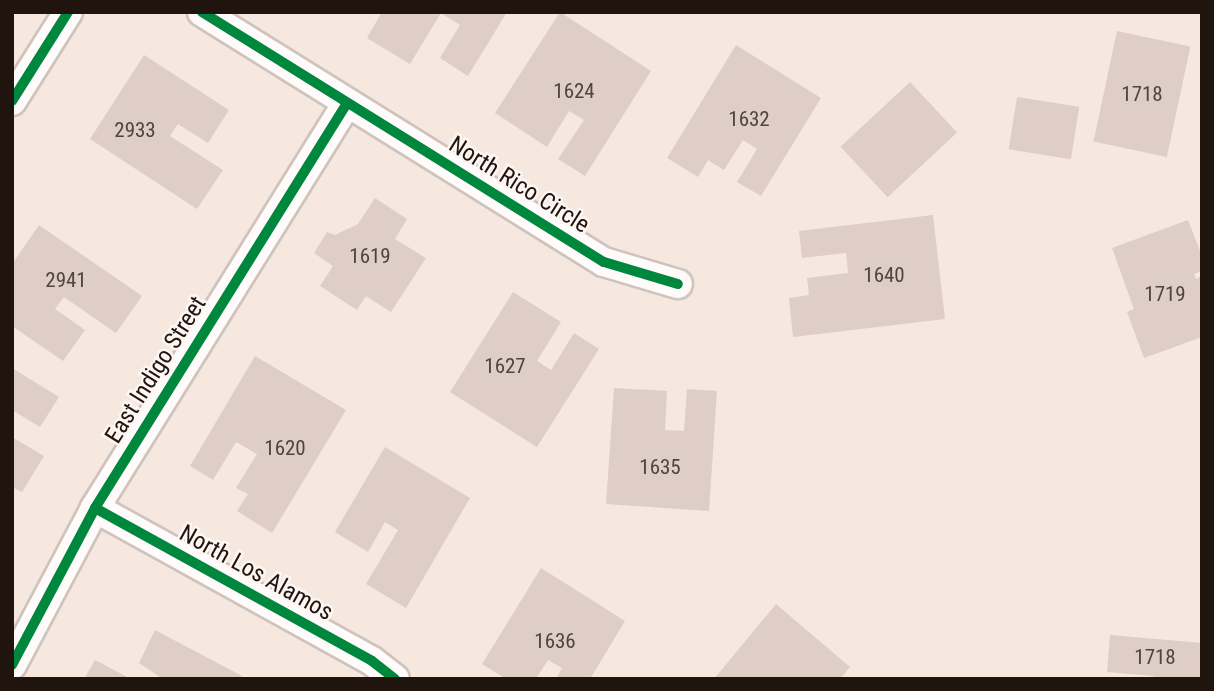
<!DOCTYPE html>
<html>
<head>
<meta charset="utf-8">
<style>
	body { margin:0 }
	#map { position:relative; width:1214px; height:691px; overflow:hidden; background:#f6e7df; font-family:"Roboto Condensed",sans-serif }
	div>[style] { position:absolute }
	.building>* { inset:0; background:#dfcec6; transform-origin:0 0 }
	.roads { filter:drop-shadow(2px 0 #cfc3bc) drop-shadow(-2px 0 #cfc3bc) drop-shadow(0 2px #cfc3bc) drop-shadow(0 -2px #cfc3bc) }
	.minor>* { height:28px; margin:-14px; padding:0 14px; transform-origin:14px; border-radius:14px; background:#fefbfa }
	.cycleway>* { height:10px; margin:-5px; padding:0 5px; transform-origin:5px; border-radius:5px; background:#00873e }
	span { translate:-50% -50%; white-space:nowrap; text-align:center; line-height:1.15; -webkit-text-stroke:5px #fdf6f2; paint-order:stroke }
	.number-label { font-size:21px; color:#50443d }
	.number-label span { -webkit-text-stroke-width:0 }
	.street-label { font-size:24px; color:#1f140e }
	.frame { position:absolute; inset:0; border:14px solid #1f140e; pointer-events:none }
</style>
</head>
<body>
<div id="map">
	<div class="building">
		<div style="clip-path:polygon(382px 12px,507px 12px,468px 76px,440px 58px,460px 25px,441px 13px,410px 64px,367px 38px)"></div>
		<div style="clip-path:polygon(560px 12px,651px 71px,585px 176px,558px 159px,584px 120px,569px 111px,547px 147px,495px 113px)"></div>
		<div style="left:1117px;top:31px;width:75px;height:113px;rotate:12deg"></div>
		<div style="clip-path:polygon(736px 45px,821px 98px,761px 196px,737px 182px,757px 149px,743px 140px,724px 170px,708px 160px,698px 177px,667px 158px)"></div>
		<div style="clip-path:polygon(144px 55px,229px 110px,208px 143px,178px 124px,170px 136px,223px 170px,197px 209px,90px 139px)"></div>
		<div style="left:910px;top:82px;width:69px;height:95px;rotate:47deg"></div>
		<div style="left:1017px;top:97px;width:63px;height:53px;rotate:9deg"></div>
		<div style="clip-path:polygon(375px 198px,407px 219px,395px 239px,426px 258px,391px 312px,366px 296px,357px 310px,320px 286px,333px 266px,314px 253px,327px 232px,335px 235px,358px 224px)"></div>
		<div style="clip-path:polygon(933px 215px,945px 319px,793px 337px,789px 298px,809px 295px,807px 278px,848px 273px,846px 253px,802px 258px,799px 231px)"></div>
		<div style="clip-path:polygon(1188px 220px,1202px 256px,1202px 271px,1194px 274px,1196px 279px,1202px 276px,1202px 337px,1144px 358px,1127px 312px,1134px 309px,1112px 248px)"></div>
		<div style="clip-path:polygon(39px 225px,142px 296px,116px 333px,64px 297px,55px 309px,85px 330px,63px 361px,12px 326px,12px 264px)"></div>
		<div style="clip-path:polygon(513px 292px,561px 322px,537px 361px,551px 370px,574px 333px,599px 349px,537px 447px,450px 392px)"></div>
		<div style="clip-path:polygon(255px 356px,346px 410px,272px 533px,237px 511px,248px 494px,236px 488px,257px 454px,236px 442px,213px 480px,190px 466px)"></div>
		<div style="clip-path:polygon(12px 368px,59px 397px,40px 427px,12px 410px)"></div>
		<div style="clip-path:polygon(614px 388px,667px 391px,665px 430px,684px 431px,687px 389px,717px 391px,709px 511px,606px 504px)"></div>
		<div style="clip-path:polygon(12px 437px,44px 456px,22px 492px,12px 487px)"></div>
		<div style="clip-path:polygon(385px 447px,470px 498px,406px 608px,366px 584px,398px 530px,385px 522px,368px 552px,335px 532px)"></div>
		<div style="clip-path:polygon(541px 568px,625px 621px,590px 679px,556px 679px,562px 668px,548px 660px,536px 679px,506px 679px,482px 664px)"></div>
		<div style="clip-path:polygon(776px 604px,850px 667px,840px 679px,714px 679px)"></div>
		<div style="clip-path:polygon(155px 630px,242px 676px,241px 679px,163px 679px,139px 663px)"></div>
		<div style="clip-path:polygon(1110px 635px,1202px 643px,1202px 679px,1153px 679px,1153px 676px,1107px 672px)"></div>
		<div style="clip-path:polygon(95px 660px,131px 679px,84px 679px)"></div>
	</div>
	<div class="roads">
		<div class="minor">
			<div style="left:202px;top:12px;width:473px;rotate:31.9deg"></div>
			<div style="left:604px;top:262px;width:77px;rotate:16.6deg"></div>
			<div style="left:12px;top:101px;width:105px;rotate:-57.8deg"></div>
			<div style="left:95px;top:508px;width:316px;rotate:28.9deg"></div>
			<div style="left:372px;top:661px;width:29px;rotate:38deg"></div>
			<div style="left:12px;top:665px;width:178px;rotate:-62.1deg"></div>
			<div style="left:95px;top:508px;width:476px;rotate:-58.1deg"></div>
		</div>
	</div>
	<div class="cycleway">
		<div style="left:202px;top:12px;width:473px;rotate:31.9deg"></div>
		<div style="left:604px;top:262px;width:77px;rotate:16.6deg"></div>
		<div style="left:12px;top:101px;width:105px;rotate:-57.8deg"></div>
		<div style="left:95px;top:508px;width:316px;rotate:28.9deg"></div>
		<div style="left:372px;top:661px;width:29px;rotate:38deg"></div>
		<div style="left:12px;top:665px;width:178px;rotate:-62.1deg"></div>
		<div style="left:95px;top:508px;width:476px;rotate:-58.1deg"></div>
	</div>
	<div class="number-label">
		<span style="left:574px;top:91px">1624</span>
		<span style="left:1142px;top:94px">1718</span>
		<span style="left:749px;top:119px">1632</span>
		<span style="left:135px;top:130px">2933</span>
		<span style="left:370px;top:256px">1619</span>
		<span style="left:884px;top:275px">1640</span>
		<span style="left:66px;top:280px">2941</span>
		<span style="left:1165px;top:294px">1719</span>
		<span style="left:505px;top:366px">1627</span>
		<span style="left:285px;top:448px">1620</span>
		<span style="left:660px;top:467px">1635</span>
		<span style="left:555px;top:641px">1636</span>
		<span style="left:1155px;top:657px">1718</span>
	</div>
	<div class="street-label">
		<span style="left:519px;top:185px;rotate:32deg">North Rico Circle</span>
		<span style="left:156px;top:370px;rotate:-58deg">East Indigo Street</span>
		<span style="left:256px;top:573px;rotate:29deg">North Los Alamos</span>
	</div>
	<div class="frame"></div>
</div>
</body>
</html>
